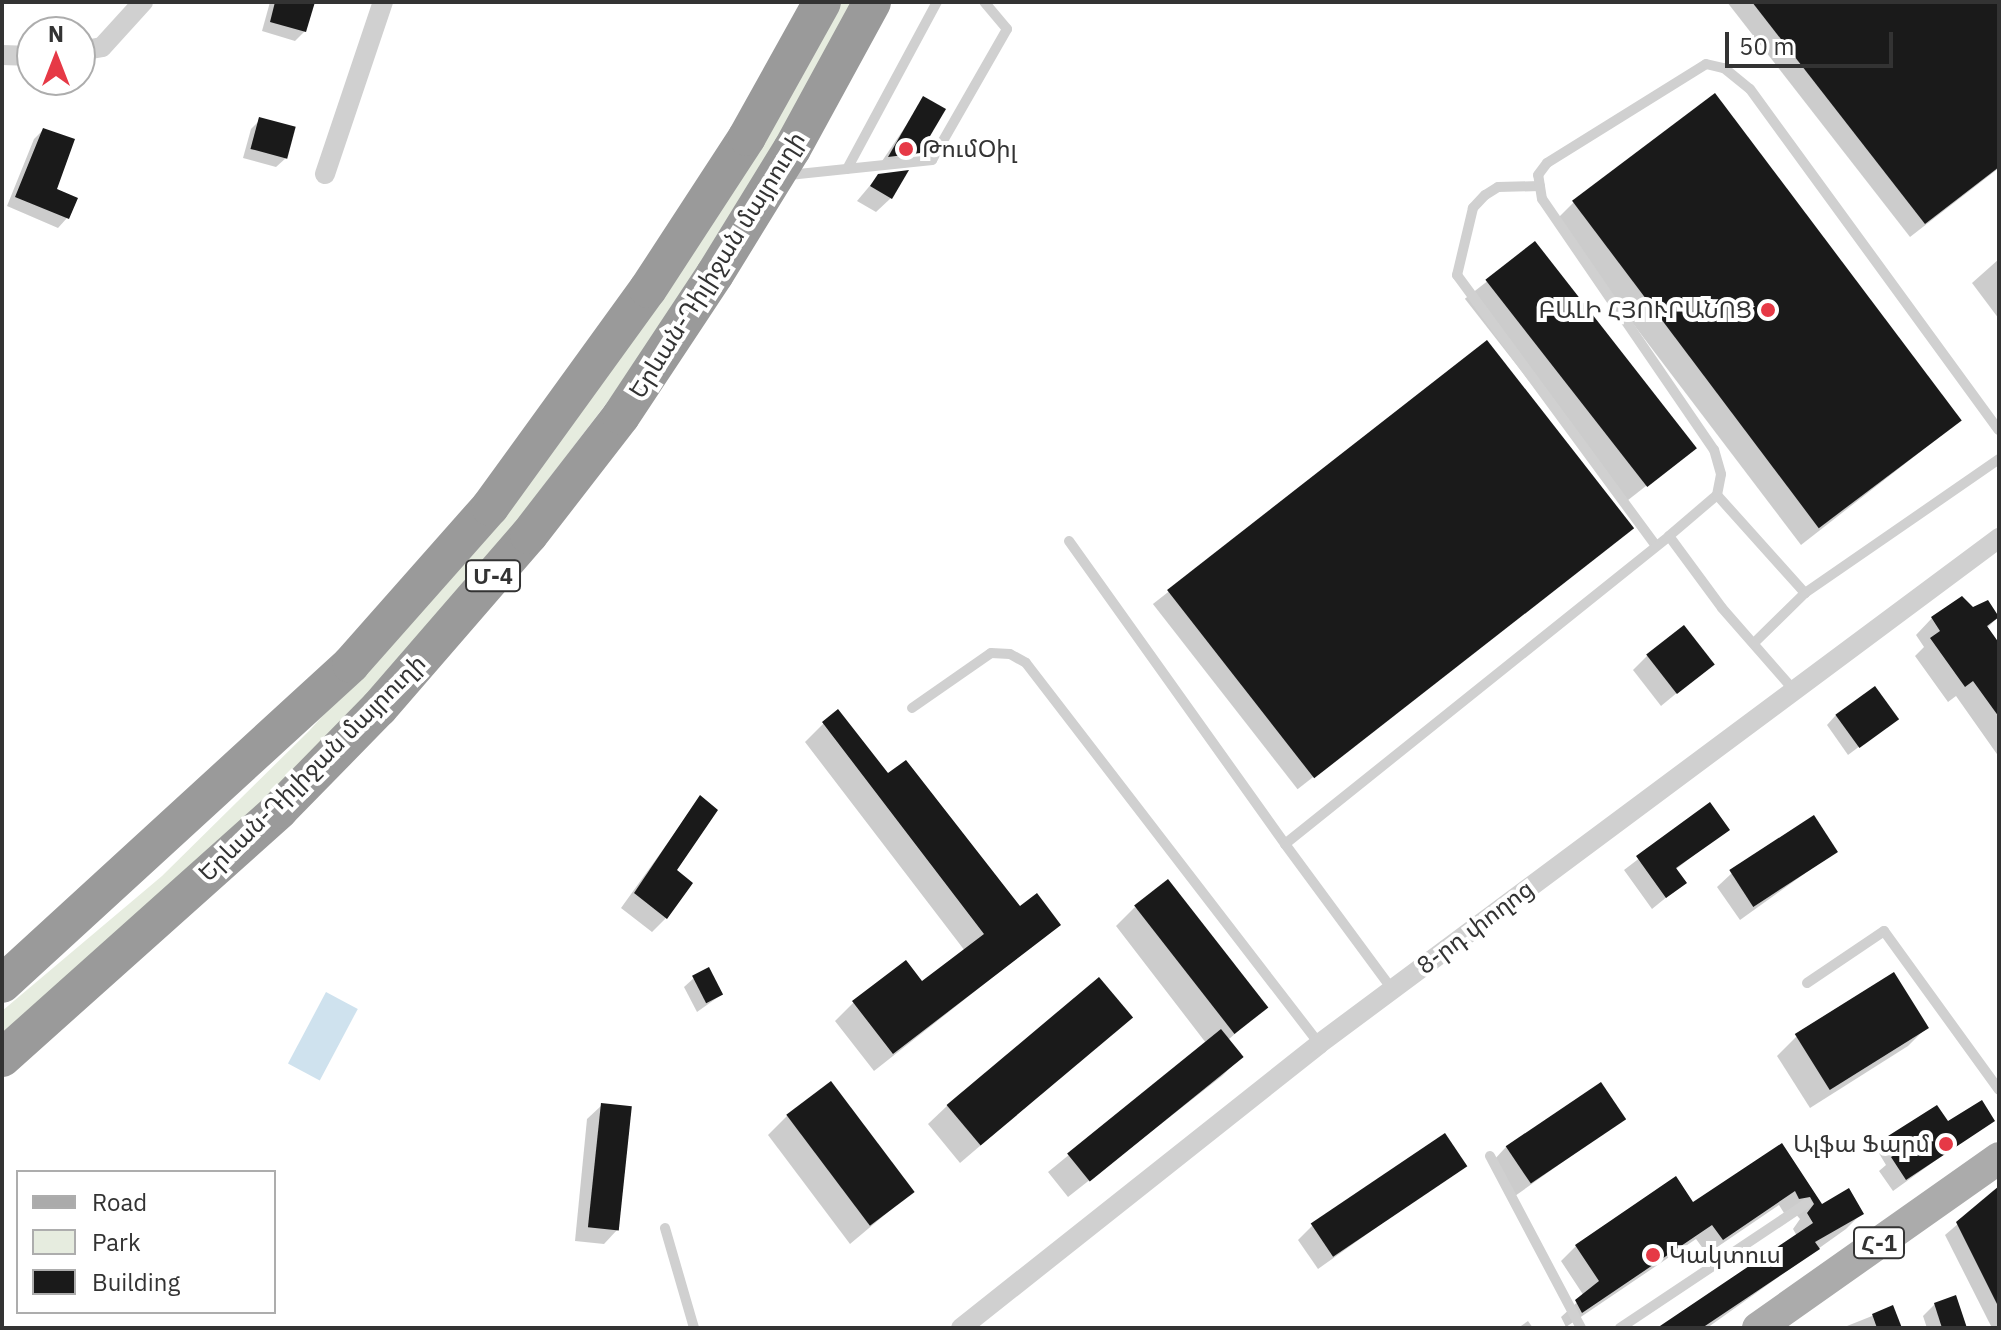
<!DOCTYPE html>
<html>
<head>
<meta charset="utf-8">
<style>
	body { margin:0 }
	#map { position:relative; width:2001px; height:1330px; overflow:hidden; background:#fff; font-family:"IBM Plex Sans","Noto Sans Armenian",sans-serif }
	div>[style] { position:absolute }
	.green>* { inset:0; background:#e6ecdf }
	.water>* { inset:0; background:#cfe2ee; transform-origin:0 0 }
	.shadow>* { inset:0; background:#0003; transform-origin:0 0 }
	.building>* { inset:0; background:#1a1a1a; transform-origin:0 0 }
	.lane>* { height:10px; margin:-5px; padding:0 5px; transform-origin:5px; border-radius:5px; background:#d0d0d0 }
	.street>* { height:20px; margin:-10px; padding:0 10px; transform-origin:10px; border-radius:10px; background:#d0d0d0 }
	.primary>* { height:32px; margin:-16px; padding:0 16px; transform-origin:16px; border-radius:16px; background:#ababab }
	.highway>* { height:38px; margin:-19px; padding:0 19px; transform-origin:19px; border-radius:19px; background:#9a9a9a }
	.dots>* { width:22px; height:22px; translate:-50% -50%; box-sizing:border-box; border:4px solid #fff; border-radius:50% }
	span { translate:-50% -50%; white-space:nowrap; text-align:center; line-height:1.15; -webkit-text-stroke:8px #fff; paint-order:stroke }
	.shield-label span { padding:2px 6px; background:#fff; border:2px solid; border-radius:6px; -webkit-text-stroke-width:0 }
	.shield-label { font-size:22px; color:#333; font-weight:700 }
	.poi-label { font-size:24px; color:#333 }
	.left { translate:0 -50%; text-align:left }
	.right { translate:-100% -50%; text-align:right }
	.street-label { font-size:24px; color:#333 }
	.frame { position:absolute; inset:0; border:4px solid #333; pointer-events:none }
	.legend { position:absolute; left:16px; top:1170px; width:260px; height:144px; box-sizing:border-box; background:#fff; border:2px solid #adadad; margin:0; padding:10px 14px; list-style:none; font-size:24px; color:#333 }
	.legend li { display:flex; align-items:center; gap:16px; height:40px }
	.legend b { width:40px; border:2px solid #adadad }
	.north { position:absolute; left:16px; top:16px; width:80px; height:80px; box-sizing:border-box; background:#fff; border:2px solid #adadad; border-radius:50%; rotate:0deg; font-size:22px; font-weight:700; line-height:32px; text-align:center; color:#333 }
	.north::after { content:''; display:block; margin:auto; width:28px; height:36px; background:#e63946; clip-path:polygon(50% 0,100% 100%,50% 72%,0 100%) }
	.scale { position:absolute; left:1725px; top:32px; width:168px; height:36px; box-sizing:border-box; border:4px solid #333; border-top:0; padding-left:10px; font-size:24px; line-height:28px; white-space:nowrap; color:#333; -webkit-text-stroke:6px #fff; paint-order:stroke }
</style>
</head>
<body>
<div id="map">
	<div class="green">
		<div style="clip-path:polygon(838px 2px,858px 2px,712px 248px,612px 396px,487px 560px,337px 728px,228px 836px,2px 1035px,2px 1011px,162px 876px,309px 731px,477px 545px)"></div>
	</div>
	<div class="water">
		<div style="left:326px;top:992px;width:36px;height:81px;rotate:28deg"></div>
	</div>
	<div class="shadow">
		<div style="clip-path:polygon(270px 2px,313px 2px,305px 31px,295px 41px,262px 31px)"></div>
		<div style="clip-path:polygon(1727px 2px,1999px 2px,1999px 168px,1910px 237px)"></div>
		<div style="clip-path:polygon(924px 99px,918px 152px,903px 167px,876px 170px)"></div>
		<div style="clip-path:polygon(260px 120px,286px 158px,276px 167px,243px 158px,251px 129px)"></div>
		<div style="clip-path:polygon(43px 130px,54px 190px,67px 218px,58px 228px,7px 206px,34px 139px)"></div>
		<div style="clip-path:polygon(878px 176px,891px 198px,876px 212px,857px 201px)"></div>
		<div style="clip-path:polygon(1574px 202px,1961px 420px,1801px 545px,1555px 221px)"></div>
		<div style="left:1535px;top:244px;width:259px;height:89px;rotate:52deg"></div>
		<div style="clip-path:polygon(1999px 259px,1999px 319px,1972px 283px)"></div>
		<div style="left:1487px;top:343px;width:235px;height:424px;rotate:52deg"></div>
		<div style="clip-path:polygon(1973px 610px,1997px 618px,1986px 629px,1999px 647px,1999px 757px,1956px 696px,1948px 702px,1915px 656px,1924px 647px,1916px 635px,1932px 618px)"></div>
		<div style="clip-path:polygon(1647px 656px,1712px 664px,1661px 706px,1633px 670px)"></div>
		<div style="clip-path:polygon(1836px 715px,1896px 719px,1848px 755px,1827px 725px)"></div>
		<div style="clip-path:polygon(824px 723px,888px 776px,1019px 909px,1059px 925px,874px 1071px,835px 1021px,853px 1003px,921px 984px,965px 951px,805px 742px)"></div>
		<div style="clip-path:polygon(700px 798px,674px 870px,666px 918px,652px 932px,621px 908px)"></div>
		<div style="clip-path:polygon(1709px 805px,1727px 829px,1675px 870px,1684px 883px,1652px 909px,1624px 870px)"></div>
		<div style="clip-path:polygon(1836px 851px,1740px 920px,1717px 887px,1732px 873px)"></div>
		<div style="clip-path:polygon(1135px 907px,1264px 1008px,1228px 1040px,1241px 1057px,1222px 1076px,1068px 1197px,1048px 1172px,1206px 1043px,1116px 926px)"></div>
		<div style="clip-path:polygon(694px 978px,721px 995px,697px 1012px,684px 987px)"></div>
		<div style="clip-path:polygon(1130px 1018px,960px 1163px,928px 1124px,948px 1105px)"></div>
		<div style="clip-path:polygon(1927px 1027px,1908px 1046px,1810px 1108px,1777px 1056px,1796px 1037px)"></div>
		<div style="clip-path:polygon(602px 1105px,618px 1229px,604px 1244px,575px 1241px,587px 1119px)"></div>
		<div style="clip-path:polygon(787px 1116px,912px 1192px,850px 1244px,768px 1135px)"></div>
		<div style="clip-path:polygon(1623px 1119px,1515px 1196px,1492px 1162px,1506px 1147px)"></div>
		<div style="clip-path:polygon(1992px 1120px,1893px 1191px,1879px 1171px,1886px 1165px,1877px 1150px,1890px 1137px)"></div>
		<div style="clip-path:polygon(1781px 1146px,1822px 1207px,1862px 1213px,1846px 1229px,1707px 1328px,1660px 1328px,1797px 1236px,1793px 1229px,1800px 1219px,1793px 1211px,1784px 1213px,1779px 1205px,1707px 1254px,1696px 1239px,1566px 1327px,1561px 1317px,1584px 1296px,1561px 1261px,1576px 1246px,1692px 1204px)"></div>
		<div style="clip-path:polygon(1464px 1165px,1318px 1269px,1298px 1240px,1312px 1226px)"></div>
		<div style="clip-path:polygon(1999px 1189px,1999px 1328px,1992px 1328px,1945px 1235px)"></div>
		<div style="clip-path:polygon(1935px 1304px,1965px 1328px,1927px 1328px,1923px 1316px)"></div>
		<div style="clip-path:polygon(1892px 1308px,1900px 1328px,1842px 1328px)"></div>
		<div style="clip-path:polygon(1528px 1321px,1533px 1328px,1518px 1328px)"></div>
	</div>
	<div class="building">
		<div style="clip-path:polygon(275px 2px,315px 2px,306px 32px,270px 22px)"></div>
		<div style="clip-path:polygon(1752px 2px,1999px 2px,1999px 167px,1925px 224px)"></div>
		<div style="left:1715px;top:93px;width:410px;height:179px;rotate:53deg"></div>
		<div style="clip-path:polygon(923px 96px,946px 109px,920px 153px,888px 157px)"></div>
		<div style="left:259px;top:117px;width:38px;height:33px;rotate:15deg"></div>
		<div style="clip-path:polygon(43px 128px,75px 139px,57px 189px,78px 198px,69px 219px,15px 197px)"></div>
		<div style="clip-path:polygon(909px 170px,892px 199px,870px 186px,878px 174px)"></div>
		<div style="left:1535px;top:241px;width:263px;height:63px;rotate:52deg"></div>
		<div style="left:1487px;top:340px;width:239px;height:406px;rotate:52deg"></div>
		<div style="clip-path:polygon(1962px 596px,1973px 607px,1988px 600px,1999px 617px,1987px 626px,1999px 643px,1999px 717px,1973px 681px,1965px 687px,1930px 638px,1940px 631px,1931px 617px)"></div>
		<div style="left:1684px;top:625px;width:50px;height:48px;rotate:52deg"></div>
		<div style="left:1875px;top:686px;width:41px;height:49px;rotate:54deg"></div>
		<div style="clip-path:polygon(838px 709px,888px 773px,906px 760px,1020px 906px,1037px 893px,1061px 925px,893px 1054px,852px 1001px,906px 960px,922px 981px,984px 934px,822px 722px)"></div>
		<div style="clip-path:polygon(700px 795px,718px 810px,677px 870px,693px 883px,667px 919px,634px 893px)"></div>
		<div style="clip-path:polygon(1710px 802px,1730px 830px,1676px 868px,1687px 883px,1666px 898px,1636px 856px)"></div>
		<div style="left:1814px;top:815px;width:44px;height:101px;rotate:57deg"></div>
		<div style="left:1168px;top:879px;width:163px;height:43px;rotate:52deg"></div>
		<div style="left:709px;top:967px;width:31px;height:19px;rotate:63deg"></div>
		<div style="left:1894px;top:972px;width:66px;height:117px;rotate:58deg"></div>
		<div style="left:1099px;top:977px;width:53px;height:199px;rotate:50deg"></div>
		<div style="left:1221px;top:1029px;width:36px;height:198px;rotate:51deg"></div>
		<div style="left:831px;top:1081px;width:139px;height:56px;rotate:53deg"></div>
		<div style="left:1601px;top:1082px;width:45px;height:115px;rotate:56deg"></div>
		<div style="clip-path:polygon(1982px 1100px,1995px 1121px,1906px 1180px,1891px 1157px,1899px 1152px,1888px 1136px,1937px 1105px,1948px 1121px)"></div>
		<div style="left:601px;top:1103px;width:31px;height:125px;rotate:6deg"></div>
		<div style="left:1445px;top:1133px;width:40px;height:162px;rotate:56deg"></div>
		<div style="clip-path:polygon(1782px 1143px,1822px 1204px,1849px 1188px,1864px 1214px,1815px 1242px,1820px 1249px,1702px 1328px,1657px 1328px,1813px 1223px,1807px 1213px,1814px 1204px,1810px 1197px,1799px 1199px,1795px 1191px,1723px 1240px,1712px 1225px,1582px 1313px,1575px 1300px,1599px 1281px,1575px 1245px,1676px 1176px,1693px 1202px)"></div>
		<div style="clip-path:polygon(1999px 1186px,1999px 1308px,1956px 1222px)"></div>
		<div style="clip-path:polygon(1956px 1295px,1967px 1328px,1942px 1328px,1934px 1303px)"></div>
		<div style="clip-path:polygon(1893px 1305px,1902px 1328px,1877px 1328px,1872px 1314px)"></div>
	</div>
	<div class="lane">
		<div style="left:847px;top:169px;width:190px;rotate:-61.7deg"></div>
		<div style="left:789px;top:175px;width:144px;rotate:-6deg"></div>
		<div style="left:932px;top:160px;width:151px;rotate:-60.2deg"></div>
		<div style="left:1007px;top:29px;width:35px;rotate:-130deg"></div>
		<div style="left:1540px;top:186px;width:42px;rotate:178.6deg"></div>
		<div style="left:1498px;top:187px;width:15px;rotate:148deg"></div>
		<div style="left:1485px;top:195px;width:18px;rotate:133deg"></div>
		<div style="left:1473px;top:208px;width:69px;rotate:103.4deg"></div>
		<div style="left:1457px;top:275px;width:336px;rotate:53.7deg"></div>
		<div style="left:1717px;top:495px;width:132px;rotate:48.1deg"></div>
		<div style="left:1669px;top:536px;width:63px;rotate:-40.5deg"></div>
		<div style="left:1717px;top:495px;width:21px;rotate:-79deg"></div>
		<div style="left:1721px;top:474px;width:25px;rotate:-106deg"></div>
		<div style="left:1714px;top:450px;width:304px;rotate:-124.4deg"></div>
		<div style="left:1542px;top:199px;width:24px;rotate:-99deg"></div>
		<div style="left:1538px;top:175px;width:15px;rotate:-53deg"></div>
		<div style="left:1547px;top:163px;width:187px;rotate:-31.9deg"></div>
		<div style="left:1706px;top:64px;width:18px;rotate:13deg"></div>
		<div style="left:1724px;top:68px;width:33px;rotate:39deg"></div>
		<div style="left:1750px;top:89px;width:422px;rotate:53.9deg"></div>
		<div style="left:1069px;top:541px;width:372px;rotate:54.5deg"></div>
		<div style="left:1285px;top:844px;width:492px;rotate:-38.7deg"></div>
		<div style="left:1669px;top:536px;width:89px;rotate:53.6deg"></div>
		<div style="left:1722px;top:608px;width:108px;rotate:48.8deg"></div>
		<div style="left:1755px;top:642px;width:70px;rotate:-44.4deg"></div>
		<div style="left:1805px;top:593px;width:236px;rotate:-34.6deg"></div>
		<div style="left:912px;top:708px;width:96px;rotate:-34.8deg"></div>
		<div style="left:991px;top:653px;width:19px;rotate:3deg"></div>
		<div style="left:1010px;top:654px;width:18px;rotate:29deg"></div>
		<div style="left:1026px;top:663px;width:481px;rotate:52.4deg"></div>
		<div style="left:1285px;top:844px;width:180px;rotate:53.6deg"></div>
		<div style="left:1807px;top:983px;width:93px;rotate:-34deg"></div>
		<div style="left:1884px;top:931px;width:196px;rotate:54.1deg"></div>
		<div style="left:1490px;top:1156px;width:195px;rotate:62.1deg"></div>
		<div style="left:665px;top:1228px;width:104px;rotate:73.8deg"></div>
		<div style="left:1620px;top:1328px;width:224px;rotate:-33.7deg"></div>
	</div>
	<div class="street">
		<div style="left:80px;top:51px;width:22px;rotate:-10deg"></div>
		<div style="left:102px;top:47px;width:61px;rotate:-47.7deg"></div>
		<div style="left:2px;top:55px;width:30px;rotate:2deg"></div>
		<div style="left:325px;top:174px;width:182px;rotate:-71.4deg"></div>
		<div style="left:961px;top:1328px;width:457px;rotate:-38.4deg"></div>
		<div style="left:1319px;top:1044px;width:848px;rotate:-36.65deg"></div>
	</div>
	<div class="primary">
		<div style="left:1758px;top:1328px;width:295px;rotate:-35.2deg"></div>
	</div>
	<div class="highway">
		<div style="left:2px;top:984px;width:473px;rotate:-42.5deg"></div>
		<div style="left:351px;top:664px;width:210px;rotate:-48.5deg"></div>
		<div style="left:490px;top:507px;width:269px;rotate:-54.1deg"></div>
		<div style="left:648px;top:289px;width:181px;rotate:-56.9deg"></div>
		<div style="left:747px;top:137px;width:154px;rotate:-60.9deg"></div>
		<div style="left:2px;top:1058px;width:372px;rotate:-41.8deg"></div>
		<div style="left:279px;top:810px;width:143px;rotate:-45.6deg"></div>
		<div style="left:379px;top:708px;width:229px;rotate:-49.1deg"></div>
		<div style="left:529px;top:535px;width:150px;rotate:-52.3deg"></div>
		<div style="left:621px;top:416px;width:170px;rotate:-56.5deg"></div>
		<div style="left:715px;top:274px;width:147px;rotate:-58.4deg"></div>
		<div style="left:792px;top:149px;width:167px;rotate:-61.4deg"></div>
	</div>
	<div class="dots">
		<div style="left:906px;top:149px;background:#e63946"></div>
		<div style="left:1768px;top:310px;background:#e63946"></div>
		<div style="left:1946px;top:1144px;background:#e63946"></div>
		<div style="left:1653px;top:1255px;background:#e63946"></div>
	</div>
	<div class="shield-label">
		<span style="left:493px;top:576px">Մ-4</span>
		<span style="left:1879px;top:1243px">Հ-1</span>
	</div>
	<div class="poi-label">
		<span class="left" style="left:922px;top:149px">ԹումՕիլ</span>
		<span class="right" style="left:1752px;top:310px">ԲԱԼԻ ՀՅՈՒՐԱՆՈՑ</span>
		<span class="right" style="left:1930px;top:1144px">Ալֆա Ֆարմ</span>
		<span class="left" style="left:1669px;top:1255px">Կակտուս</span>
	</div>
	<div class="street-label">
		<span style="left:717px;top:265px;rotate:-58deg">Երևան-Դիլիջան մայրուղի</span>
		<span style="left:312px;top:768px;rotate:-45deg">Երևան-Դիլիջան մայրուղի</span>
		<span style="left:1475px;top:927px;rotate:-37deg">8-րդ փողոց</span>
	</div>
	<div class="frame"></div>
	<ul class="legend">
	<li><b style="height:10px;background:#ababab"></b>Road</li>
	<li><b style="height:22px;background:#e6ecdf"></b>Park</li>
	<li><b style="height:22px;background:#1a1a1a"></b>Building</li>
	</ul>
	<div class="north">N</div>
	<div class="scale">50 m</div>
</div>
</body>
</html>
